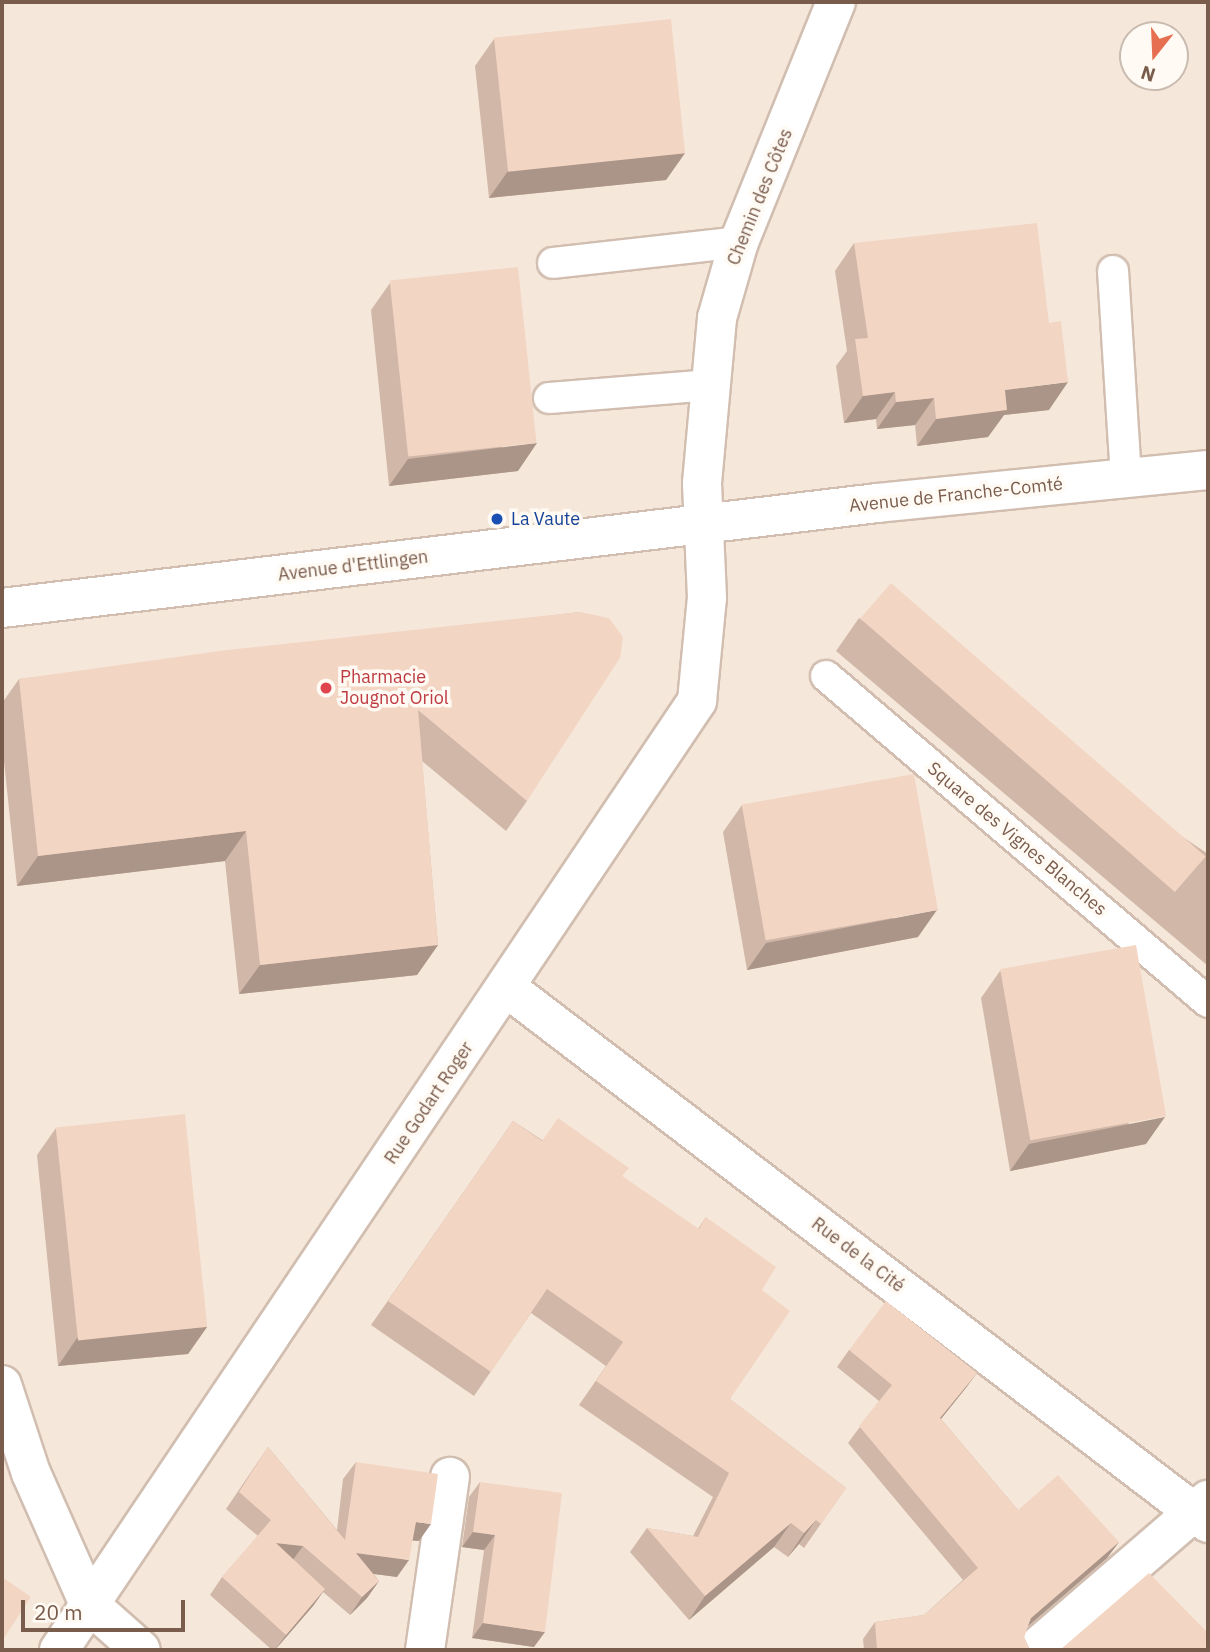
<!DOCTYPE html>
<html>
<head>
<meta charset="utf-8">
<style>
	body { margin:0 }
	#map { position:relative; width:1210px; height:1652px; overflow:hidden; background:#fdf6ec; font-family:"IBM Plex Sans",sans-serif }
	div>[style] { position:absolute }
	.residential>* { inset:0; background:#f5e8da }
	.roads { filter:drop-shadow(2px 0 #d1beb0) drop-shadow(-2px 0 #d1beb0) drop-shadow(0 2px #d1beb0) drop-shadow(0 -2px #d1beb0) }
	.service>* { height:30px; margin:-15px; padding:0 15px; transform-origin:15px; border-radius:15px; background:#fff }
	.minor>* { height:38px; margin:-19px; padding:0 19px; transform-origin:19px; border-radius:19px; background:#fff }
	.tertiary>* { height:38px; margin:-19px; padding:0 19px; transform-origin:19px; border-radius:19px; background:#fff }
	.wall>* { inset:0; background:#d1b7a8 }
	.shaded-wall>* { inset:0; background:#aa9588 }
	.building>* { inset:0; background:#f3d5c3; transform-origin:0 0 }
	.dots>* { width:19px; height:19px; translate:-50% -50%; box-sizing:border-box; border:4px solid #fffaf3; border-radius:50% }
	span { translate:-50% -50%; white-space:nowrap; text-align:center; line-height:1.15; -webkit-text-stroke:7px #fffaf3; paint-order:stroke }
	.street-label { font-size:18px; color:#7a5c4d }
	.transit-label { font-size:18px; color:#164399 }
	.left { translate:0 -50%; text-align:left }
	.health-label { font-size:18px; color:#be3a42 }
	.frame { position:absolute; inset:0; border:4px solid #7a5c4d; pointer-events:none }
	.north { position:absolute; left:1119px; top:21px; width:70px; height:70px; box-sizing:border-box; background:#fffaf3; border:2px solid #cabbb1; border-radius:50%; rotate:198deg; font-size:19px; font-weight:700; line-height:28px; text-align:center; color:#7a5c4d }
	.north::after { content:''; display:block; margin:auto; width:24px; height:32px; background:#e76f51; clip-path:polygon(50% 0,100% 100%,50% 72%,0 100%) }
	.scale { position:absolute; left:21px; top:1600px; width:164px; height:32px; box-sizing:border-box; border:4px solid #7a5c4d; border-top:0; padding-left:9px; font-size:21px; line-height:24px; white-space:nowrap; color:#7a5c4d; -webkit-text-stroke:5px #fffaf3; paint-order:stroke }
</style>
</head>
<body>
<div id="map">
	<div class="residential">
		<div style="clip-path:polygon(evenodd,2px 2px,1208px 2px,1208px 1650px,2px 1650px,2px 2px,1133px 35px,1175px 35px,1175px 77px,1133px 77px,1133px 35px)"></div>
	</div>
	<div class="roads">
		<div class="service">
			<div style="left:553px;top:263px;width:187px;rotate:-6.4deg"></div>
			<div style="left:1113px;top:271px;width:207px;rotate:86.4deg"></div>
			<div style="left:549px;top:398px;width:163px;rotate:-4.6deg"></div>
			<div style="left:826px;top:676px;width:502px;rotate:40.48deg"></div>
		</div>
		<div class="minor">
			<div style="left:507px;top:988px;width:882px;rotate:37.35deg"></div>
			<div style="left:2px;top:1385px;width:93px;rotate:71.8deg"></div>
			<div style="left:31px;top:1473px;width:143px;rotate:66.1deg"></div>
			<div style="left:89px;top:1604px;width:69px;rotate:41.5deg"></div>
			<div style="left:59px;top:1650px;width:1144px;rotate:-56.09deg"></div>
			<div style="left:697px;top:701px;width:103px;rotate:-84.5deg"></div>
			<div style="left:707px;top:598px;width:115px;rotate:-92.5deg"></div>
			<div style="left:702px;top:483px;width:166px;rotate:-84.8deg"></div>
			<div style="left:717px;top:318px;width:79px;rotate:-73.9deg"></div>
			<div style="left:739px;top:242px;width:259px;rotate:-68deg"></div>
			<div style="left:425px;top:1650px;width:175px;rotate:-81.8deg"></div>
			<div style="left:1034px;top:1650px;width:230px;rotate:-40.8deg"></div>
		</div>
		<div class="tertiary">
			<div style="left:2px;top:608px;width:881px;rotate:-6.84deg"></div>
			<div style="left:877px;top:503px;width:333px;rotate:-5.7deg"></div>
		</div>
	</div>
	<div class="wall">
		<div style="clip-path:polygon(494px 39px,685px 153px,666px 180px,489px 198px,475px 66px)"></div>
		<div style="clip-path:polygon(854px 243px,1049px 410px,1004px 415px,988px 437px,917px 446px,915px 425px,877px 429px,876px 419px,844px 423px,836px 366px,847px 351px,835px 271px)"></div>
		<div style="clip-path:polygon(390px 283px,518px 471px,389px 486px,371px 310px)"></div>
		<div style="clip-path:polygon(580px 612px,527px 801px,506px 831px,422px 761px,438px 945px,417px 975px,239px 994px,225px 861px,17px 886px,2px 742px,2px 703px,19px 679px)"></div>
		<div style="clip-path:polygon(859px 618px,1208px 854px,1208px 966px,836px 651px)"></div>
		<div style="clip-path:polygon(742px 805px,918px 937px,747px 970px,723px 832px)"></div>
		<div style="clip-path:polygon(1000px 971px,1146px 1144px,1010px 1171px,981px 998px)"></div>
		<div style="clip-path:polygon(513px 1121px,542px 1140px,623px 1177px,698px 1229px,706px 1217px,762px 1290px,730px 1399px,846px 1488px,804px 1548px,799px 1544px,788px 1557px,774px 1547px,689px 1620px,630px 1552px,647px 1528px,693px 1536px,713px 1497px,579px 1405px,606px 1366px,531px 1313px,474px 1396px,371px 1325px)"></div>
		<div style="clip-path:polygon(56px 1128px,207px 1327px,188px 1354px,58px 1366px,37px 1155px)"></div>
		<div style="clip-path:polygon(1208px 1199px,1208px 1215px,1206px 1202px)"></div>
		<div style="clip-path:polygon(849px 1350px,977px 1373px,965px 1389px,941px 1419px,1018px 1510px,1119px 1542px,1107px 1558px,1027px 1627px,1024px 1637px,1029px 1648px,1032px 1650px,864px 1650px,863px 1639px,875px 1622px,924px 1615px,963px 1580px,848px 1443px,879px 1401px,837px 1367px)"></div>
		<div style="clip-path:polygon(268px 1447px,337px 1530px,343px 1479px,356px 1462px,419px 1541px,412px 1541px,397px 1577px,374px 1574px,379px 1581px,367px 1598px,350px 1615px,323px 1592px,313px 1606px,275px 1650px,272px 1650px,210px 1595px,222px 1577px,258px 1536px,226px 1509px)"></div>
		<div style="clip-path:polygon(480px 1482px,534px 1647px,472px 1638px,484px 1550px,462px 1547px,469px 1497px)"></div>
	</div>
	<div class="shaded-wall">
		<div style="clip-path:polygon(685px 153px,666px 180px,489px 198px,508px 171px)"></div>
		<div style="clip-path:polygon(1068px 382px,1049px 410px,1004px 415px,988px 437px,917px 446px,936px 419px,1005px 390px)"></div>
		<div style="clip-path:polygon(895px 392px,876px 419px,844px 423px,863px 396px)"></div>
		<div style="clip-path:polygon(934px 398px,915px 425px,877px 429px,896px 402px)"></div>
		<div style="clip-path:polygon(537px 443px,518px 471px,389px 486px,408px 459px)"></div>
		<div style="clip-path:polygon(246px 831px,225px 861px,17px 886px,38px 856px)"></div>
		<div style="clip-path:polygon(937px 910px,918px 937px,747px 970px,766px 943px)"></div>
		<div style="clip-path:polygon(438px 945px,417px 975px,239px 994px,260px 965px)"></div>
		<div style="clip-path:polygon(1165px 1117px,1146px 1144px,1010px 1171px,1029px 1144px)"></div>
		<div style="clip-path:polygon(207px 1327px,188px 1354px,58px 1366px,77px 1338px)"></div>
		<div style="clip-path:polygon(977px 1373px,965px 1389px,928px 1435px,940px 1418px)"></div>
		<div style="clip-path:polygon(816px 1520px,799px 1544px,788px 1557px,804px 1533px)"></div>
		<div style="clip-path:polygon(416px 1522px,431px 1524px,419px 1541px,403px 1539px)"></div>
		<div style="clip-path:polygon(791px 1523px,774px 1547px,689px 1620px,705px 1596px)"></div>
		<div style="clip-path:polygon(473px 1532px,495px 1535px,484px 1550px,462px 1547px)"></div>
		<div style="clip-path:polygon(1119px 1542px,1107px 1558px,1019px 1634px,1031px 1618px)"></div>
		<div style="clip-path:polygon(276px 1543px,303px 1546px,290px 1564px)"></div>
		<div style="clip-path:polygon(356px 1553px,409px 1560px,397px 1577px,344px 1570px)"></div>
		<div style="clip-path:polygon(379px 1581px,367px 1598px,350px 1615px,362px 1597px)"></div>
		<div style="clip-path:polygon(325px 1589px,313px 1606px,275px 1650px,286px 1635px)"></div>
		<div style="clip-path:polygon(483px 1623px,545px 1632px,534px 1647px,472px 1638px)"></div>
	</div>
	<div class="building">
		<div style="left:671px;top:19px;width:135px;height:178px;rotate:84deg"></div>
		<div style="clip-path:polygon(1037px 223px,1049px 323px,1061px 321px,1068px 382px,1005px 390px,1007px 410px,936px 419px,934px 398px,896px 402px,895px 392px,863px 396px,855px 339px,868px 338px,854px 243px)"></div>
		<div style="left:518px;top:267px;width:177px;height:129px;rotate:84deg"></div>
		<div style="left:891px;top:583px;width:417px;height:47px;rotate:41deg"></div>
		<div style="clip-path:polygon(580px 612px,609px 618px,623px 637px,620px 658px,527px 801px,418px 710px,438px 945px,260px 965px,246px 831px,38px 856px,19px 679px,227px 650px)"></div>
		<div style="left:914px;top:774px;width:138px;height:175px;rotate:80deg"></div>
		<div style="left:1136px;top:945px;width:174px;height:138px;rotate:80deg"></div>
		<div style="left:185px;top:1114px;width:214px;height:130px;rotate:84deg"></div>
		<div style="clip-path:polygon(558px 1118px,629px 1168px,622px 1176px,699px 1229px,706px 1217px,776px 1267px,762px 1290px,790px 1311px,730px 1399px,846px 1488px,821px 1524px,816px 1520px,804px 1533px,791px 1523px,705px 1596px,647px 1528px,698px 1537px,729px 1473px,596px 1381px,623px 1342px,547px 1289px,491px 1372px,388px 1301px,513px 1121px,542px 1141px)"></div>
		<div style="clip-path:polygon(886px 1301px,977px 1373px,940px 1418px,1018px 1510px,1058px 1475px,1119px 1542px,1031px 1618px,1024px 1637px,1029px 1648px,1032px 1650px,877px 1650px,875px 1622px,924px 1615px,978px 1568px,859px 1426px,892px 1385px,849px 1350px)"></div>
		<div style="clip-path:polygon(268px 1447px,345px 1540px,356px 1462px,438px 1474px,431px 1524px,416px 1522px,409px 1560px,356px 1553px,379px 1581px,362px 1597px,303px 1546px,276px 1543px,325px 1589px,286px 1635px,222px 1577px,271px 1520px,239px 1492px)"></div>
		<div style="clip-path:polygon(480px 1482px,562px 1493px,545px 1632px,483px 1623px,495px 1535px,473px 1532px)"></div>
		<div style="clip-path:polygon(1149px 1573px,1208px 1633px,1208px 1645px,1202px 1650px,1060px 1650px)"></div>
		<div style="clip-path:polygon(2px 1577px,31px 1597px,2px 1641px)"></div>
	</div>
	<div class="dots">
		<div style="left:497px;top:519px;background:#1a4fb4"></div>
		<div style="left:326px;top:688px;background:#e0444e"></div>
	</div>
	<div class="street-label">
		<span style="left:760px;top:197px;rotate:-68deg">Chemin des Côtes</span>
		<span style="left:956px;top:495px;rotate:-6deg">Avenue de Franche-Comté</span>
		<span style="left:353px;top:566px;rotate:-7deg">Avenue d'Ettlingen</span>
		<span style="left:1017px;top:839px;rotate:40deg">Square des Vignes Blanches</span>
		<span style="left:429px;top:1103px;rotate:-56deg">Rue Godart Roger</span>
		<span style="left:858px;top:1255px;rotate:37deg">Rue de la Cité</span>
	</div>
	<div class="transit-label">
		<span class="left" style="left:511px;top:519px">La Vaute</span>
	</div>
	<div class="health-label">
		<span class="left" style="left:340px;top:688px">Pharmacie<br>Jougnot Oriol</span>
	</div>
	<div class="frame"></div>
	<div class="north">N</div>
	<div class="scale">20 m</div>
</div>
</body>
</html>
